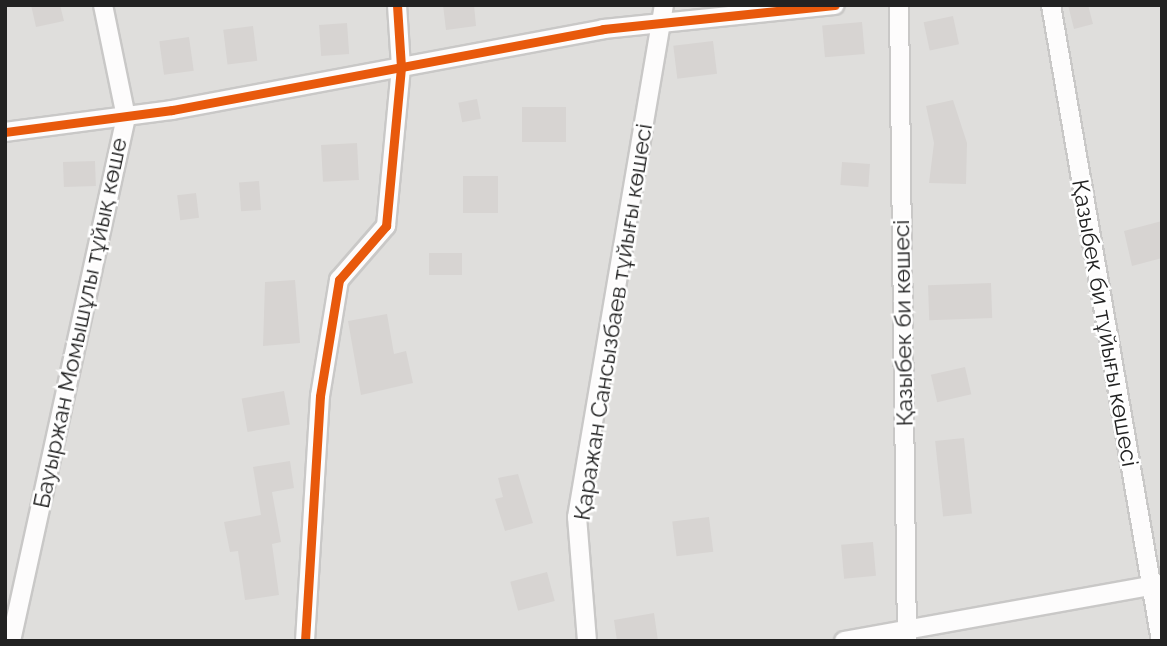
<!DOCTYPE html>
<html>
<head>
<meta charset="utf-8">
<style>
	body { margin:0 }
	#map { position:relative; width:1167px; height:646px; overflow:hidden; background:#f0eeeb; font-family:Raleway,sans-serif }
	div>[style] { position:absolute }
	.residential>* { inset:0; background:#dfdedc; transform-origin:0 0 }
	.building>* { inset:0; background:#d7d4d2; transform-origin:0 0 }
	.roads { filter:drop-shadow(2px 0 #c9c8c7) drop-shadow(-2px 0 #c9c8c7) drop-shadow(0 2px #c9c8c7) drop-shadow(0 -2px #c9c8c7) }
	.minor>* { height:18px; margin:-9px; padding:0 9px; transform-origin:9px; border-radius:9px; background:#fdfcfc }
	.cycleway>* { height:9px; margin:-4.5px; padding:0 4.5px; transform-origin:4.5px; border-radius:4.5px; background:#e8590c }
	span { translate:-50% -50%; white-space:nowrap; text-align:center; line-height:1.15; -webkit-text-stroke:5px #fff; paint-order:stroke }
	.street-label { font-size:23px; color:#222 }
	.frame { position:absolute; inset:0; border:7px solid #222; pointer-events:none }
</style>
</head>
<body>
<div id="map">
	<div class="residential">
		<div style="left:5px;top:5px;width:1157px;height:636px"></div>
	</div>
	<div class="building">
		<div style="clip-path:polygon(31px 5px,60px 5px,64px 21px,36px 27px)"></div>
		<div style="clip-path:polygon(443px 5px,474px 5px,476px 26px,446px 30px)"></div>
		<div style="clip-path:polygon(1068px 5px,1088px 5px,1093px 24px,1074px 29px)"></div>
		<div style="left:953px;top:16px;width:29px;height:30px;rotate:78deg"></div>
		<div style="left:862px;top:22px;width:32px;height:40px;rotate:85deg"></div>
		<div style="left:347px;top:23px;width:31px;height:28px;rotate:86deg"></div>
		<div style="left:253px;top:26px;width:35px;height:30px;rotate:83deg"></div>
		<div style="left:189px;top:37px;width:34px;height:30px;rotate:82deg"></div>
		<div style="left:713px;top:41px;width:33px;height:40px;rotate:83deg"></div>
		<div style="left:477px;top:99px;width:20px;height:19px;rotate:79deg"></div>
		<div style="clip-path:polygon(953px 100px,967px 143px,966px 184px,929px 183px,934px 143px,926px 106px)"></div>
		<div style="left:522px;top:107px;width:44px;height:35px"></div>
		<div style="left:357px;top:143px;width:37px;height:36px;rotate:87deg"></div>
		<div style="left:95px;top:161px;width:25px;height:32px;rotate:88deg"></div>
		<div style="left:842px;top:162px;width:28px;height:23px;rotate:4deg"></div>
		<div style="left:498px;top:176px;width:37px;height:35px;rotate:90deg"></div>
		<div style="left:259px;top:181px;width:29px;height:20px;rotate:86deg"></div>
		<div style="left:196px;top:193px;width:25px;height:19px;rotate:83deg"></div>
		<div style="clip-path:polygon(1162px 221px,1162px 258px,1132px 266px,1124px 231px)"></div>
		<div style="left:429px;top:253px;width:33px;height:22px"></div>
		<div style="clip-path:polygon(295px 280px,300px 343px,263px 346px,265px 282px)"></div>
		<div style="left:991px;top:283px;width:35px;height:63px;rotate:88deg"></div>
		<div style="clip-path:polygon(387px 314px,394px 354px,406px 351px,413px 383px,361px 395px,348px 321px)"></div>
		<div style="left:965px;top:367px;width:28px;height:35px;rotate:77deg"></div>
		<div style="left:284px;top:391px;width:34px;height:43px;rotate:80deg"></div>
		<div style="left:964px;top:438px;width:76px;height:29px;rotate:84deg"></div>
		<div style="clip-path:polygon(290px 461px,294px 488px,272px 492px,281px 542px,272px 544px,279px 595px,245px 600px,238px 551px,230px 552px,224px 522px,261px 515px,253px 467px)"></div>
		<div style="clip-path:polygon(518px 474px,533px 523px,505px 531px,495px 499px,503px 497px,498px 478px)"></div>
		<div style="left:709px;top:517px;width:35px;height:37px;rotate:83deg"></div>
		<div style="left:873px;top:542px;width:34px;height:32px;rotate:85deg"></div>
		<div style="left:547px;top:572px;width:30px;height:38px;rotate:75deg"></div>
		<div style="clip-path:polygon(654px 613px,658px 641px,617px 641px,614px 620px)"></div>
	</div>
	<div class="roads">
		<div class="minor">
			<div style="left:899px;top:5px;width:636px;rotate:89.28deg"></div>
			<div style="left:1051px;top:5px;width:645px;rotate:80.19deg"></div>
			<div style="left:5px;top:132px;width:168px;rotate:-7.5deg"></div>
			<div style="left:172px;top:110px;width:439px;rotate:-10.6deg"></div>
			<div style="left:603px;top:29px;width:233px;rotate:-5.9deg"></div>
			<div style="left:11px;top:641px;width:536px;rotate:-77.62deg"></div>
			<div style="left:126px;top:117px;width:114px;rotate:-101.6deg"></div>
			<div style="left:305px;top:641px;width:245px;rotate:-86.5deg"></div>
			<div style="left:320px;top:396px;width:118px;rotate:-80.7deg"></div>
			<div style="left:339px;top:280px;width:72px;rotate:-49deg"></div>
			<div style="left:386px;top:226px;width:160px;rotate:-84.6deg"></div>
			<div style="left:401px;top:67px;width:62px;rotate:-93.7deg"></div>
			<div style="left:587px;top:641px;width:124px;rotate:-94.6deg"></div>
			<div style="left:577px;top:517px;width:519px;rotate:-80.36deg"></div>
			<div style="left:844px;top:641px;width:322px;rotate:-10.2deg"></div>
		</div>
	</div>
	<div class="cycleway">
		<div style="left:5px;top:132px;width:168px;rotate:-7.5deg"></div>
		<div style="left:172px;top:110px;width:439px;rotate:-10.6deg"></div>
		<div style="left:603px;top:29px;width:233px;rotate:-5.9deg"></div>
		<div style="left:305px;top:641px;width:245px;rotate:-86.5deg"></div>
		<div style="left:320px;top:396px;width:118px;rotate:-80.7deg"></div>
		<div style="left:339px;top:280px;width:72px;rotate:-49deg"></div>
		<div style="left:386px;top:226px;width:160px;rotate:-84.6deg"></div>
		<div style="left:401px;top:67px;width:62px;rotate:-93.7deg"></div>
	</div>
	<div class="street-label">
		<span style="left:613px;top:322px;rotate:-81deg">Қаражан Сансызбаев тұйығы көшесі</span>
		<span style="left:80px;top:323px;rotate:-78deg">Бауыржан Момышұлы тұйық көше</span>
		<span style="left:903px;top:323px;rotate:-91deg">Қазыбек би көшесі</span>
		<span style="left:1105px;top:323px;rotate:80deg">Қазыбек би тұйығы көшесі</span>
	</div>
	<div class="frame"></div>
</div>
</body>
</html>
